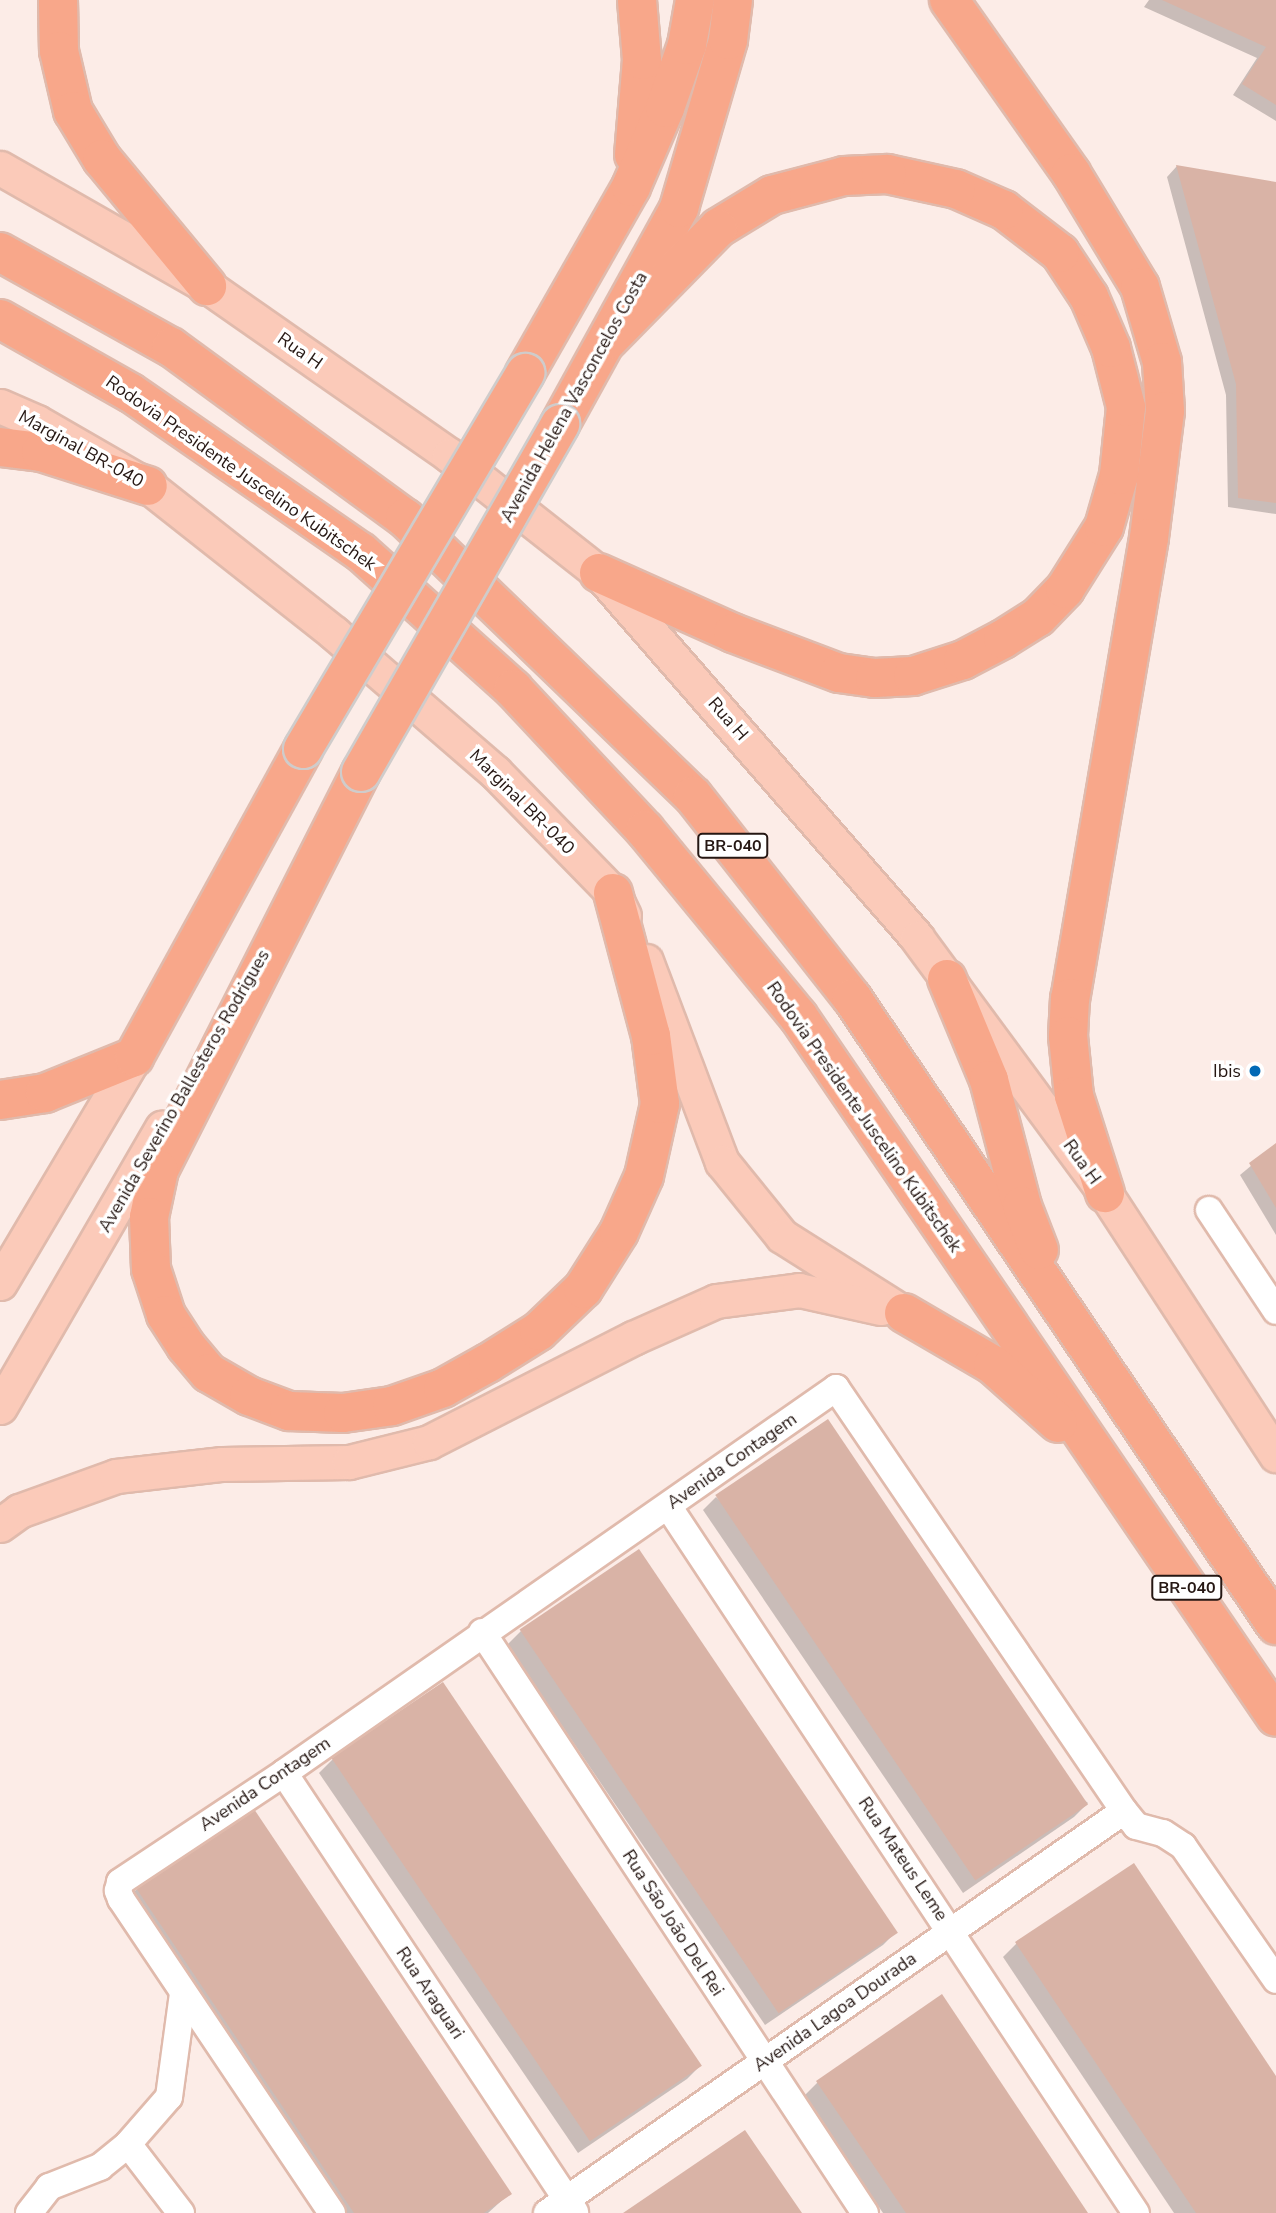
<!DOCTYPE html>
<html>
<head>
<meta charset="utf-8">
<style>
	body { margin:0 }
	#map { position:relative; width:1276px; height:2213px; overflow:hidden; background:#fcece7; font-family:"Nunito Sans",sans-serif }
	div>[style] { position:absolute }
	.shadow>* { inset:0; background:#0003 }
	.building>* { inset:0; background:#d9b3a6; transform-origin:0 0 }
	.roads { filter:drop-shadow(2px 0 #e0baac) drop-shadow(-2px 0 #e0baac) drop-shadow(0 2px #e0baac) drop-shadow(0 -2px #e0baac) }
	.minor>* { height:26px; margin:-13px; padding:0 13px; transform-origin:13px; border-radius:13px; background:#fff }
	.major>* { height:33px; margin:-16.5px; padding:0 16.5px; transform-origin:16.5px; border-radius:16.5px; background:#fbcab9 }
	.highway>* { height:38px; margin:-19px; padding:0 19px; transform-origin:19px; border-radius:19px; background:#f8a78a }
	.bridges { filter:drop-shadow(2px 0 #cfcccb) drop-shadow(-2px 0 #cfcccb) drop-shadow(0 2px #cfcccb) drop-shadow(0 -2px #cfcccb) }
	.highway-bridge>* { height:38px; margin:-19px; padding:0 19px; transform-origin:19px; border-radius:19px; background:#f8a78a }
	.dots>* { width:19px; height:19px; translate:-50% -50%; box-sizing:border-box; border:4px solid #fff; border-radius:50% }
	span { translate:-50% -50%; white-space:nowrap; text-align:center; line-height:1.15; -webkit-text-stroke:7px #fff; paint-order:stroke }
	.shield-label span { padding:2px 5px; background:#fff; border:2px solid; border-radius:5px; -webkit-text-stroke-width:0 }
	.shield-label { font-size:16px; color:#251713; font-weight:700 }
	.street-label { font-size:18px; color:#251713 }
	.poi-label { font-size:18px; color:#251713 }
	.right { translate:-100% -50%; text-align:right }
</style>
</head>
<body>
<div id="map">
	<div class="shadow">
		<div style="clip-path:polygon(1149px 0,1276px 0,1276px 121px,1233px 95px,1257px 58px,1144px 7px)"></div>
		<div style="clip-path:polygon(1177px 166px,1276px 183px,1276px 514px,1228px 507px,1226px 395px,1167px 177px)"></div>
		<div style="clip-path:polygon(1276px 1145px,1276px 1235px,1240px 1175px)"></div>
		<div style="clip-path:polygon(716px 1497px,1088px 1803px,1074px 1817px,963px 1893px,703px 1510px)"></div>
		<div style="clip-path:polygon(521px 1631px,896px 1932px,883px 1945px,765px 2025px,507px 1645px)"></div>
		<div style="clip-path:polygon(333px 1759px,701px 2065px,687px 2079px,578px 2153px,319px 1773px)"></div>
		<div style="clip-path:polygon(137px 1889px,509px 2194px,488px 2213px,331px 2213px,123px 1903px)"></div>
		<div style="clip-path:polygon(1017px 1943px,1276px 2079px,1276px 2213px,1174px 2213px,1003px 1957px)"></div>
		<div style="clip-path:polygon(942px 1997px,1086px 2213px,883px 2213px,803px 2097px,817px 2083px)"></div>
	</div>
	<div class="building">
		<div style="clip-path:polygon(1162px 0,1276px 0,1276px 105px,1242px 84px,1266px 47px)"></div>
		<div style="clip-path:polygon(1176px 165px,1276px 182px,1276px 503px,1238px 498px,1236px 384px)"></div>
		<div style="clip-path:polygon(1276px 1143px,1276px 1208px,1249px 1163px)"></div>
		<div style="left:828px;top:1419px;width:465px;height:136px;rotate:56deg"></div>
		<div style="left:639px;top:1549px;width:463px;height:144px;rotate:56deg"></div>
		<div style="left:443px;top:1682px;width:463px;height:135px;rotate:56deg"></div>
		<div style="clip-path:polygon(254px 1809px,512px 2194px,484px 2213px,354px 2213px,136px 1888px)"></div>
		<div style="clip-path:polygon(1134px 1863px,1276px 2076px,1276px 2213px,1196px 2213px,1015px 1942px)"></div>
		<div style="clip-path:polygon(942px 1994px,1088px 2213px,906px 2213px,816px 2081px)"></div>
		<div style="clip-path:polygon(745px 2130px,802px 2213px,623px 2213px)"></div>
	</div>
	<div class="roads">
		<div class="minor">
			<div style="left:1209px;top:1210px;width:121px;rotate:56.4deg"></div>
			<div style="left:668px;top:1506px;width:848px;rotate:56.5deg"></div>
			<div style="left:482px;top:1632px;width:696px;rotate:56.61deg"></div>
			<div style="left:284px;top:1773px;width:527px;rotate:56.46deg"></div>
			<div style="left:128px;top:2144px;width:87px;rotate:52.5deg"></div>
			<div style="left:29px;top:2213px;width:33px;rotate:-52deg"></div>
			<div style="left:49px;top:2187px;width:55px;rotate:-21.4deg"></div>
			<div style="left:100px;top:2167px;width:36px;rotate:-39deg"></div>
			<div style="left:128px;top:2144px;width:62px;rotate:-48.9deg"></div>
			<div style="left:169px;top:2097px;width:104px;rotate:-82.3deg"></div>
			<div style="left:332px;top:2213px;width:378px;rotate:-123.9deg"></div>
			<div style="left:121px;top:1899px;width:9px;rotate:-111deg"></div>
			<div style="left:118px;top:1891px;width:9px;rotate:-77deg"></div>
			<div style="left:120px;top:1882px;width:197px;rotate:-33.6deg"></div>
			<div style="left:284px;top:1773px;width:673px;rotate:-34.89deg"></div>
			<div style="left:836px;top:1388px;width:512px;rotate:55.75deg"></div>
			<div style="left:1124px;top:1811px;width:19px;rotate:51deg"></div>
			<div style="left:1136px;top:1826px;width:28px;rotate:15deg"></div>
			<div style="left:1163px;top:1833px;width:24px;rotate:33deg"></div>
			<div style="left:1183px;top:1846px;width:163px;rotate:55.2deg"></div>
			<div style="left:547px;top:2213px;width:703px;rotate:-34.87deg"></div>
		</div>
		<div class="major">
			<div style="left:0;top:168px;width:238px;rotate:29.7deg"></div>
			<div style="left:207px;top:286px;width:295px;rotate:34.9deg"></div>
			<div style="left:449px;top:455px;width:191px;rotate:38.2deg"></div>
			<div style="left:599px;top:573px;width:484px;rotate:48.9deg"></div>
			<div style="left:917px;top:938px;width:317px;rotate:53.6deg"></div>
			<div style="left:1105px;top:1193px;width:313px;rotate:56.9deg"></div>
			<div style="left:0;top:406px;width:40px;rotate:23.4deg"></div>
			<div style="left:37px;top:422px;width:128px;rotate:30deg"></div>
			<div style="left:148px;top:486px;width:237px;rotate:38.3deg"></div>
			<div style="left:334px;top:633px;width:213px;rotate:40.8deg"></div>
			<div style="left:495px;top:772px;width:169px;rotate:45.7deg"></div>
			<div style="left:613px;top:893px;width:25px;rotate:64deg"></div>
			<div style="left:646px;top:961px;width:215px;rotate:69.3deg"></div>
			<div style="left:722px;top:1162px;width:95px;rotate:51deg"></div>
			<div style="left:782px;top:1236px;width:144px;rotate:32.3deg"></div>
			<div style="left:0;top:1283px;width:263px;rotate:-59.3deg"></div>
			<div style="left:0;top:1407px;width:323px;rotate:-59.9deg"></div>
			<div style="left:0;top:1525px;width:24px;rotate:-36deg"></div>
			<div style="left:19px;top:1511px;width:103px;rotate:-19.8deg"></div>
			<div style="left:116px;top:1476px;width:107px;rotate:-6.5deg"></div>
			<div style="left:222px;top:1464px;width:127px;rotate:-0.9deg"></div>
			<div style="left:349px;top:1462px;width:82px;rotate:-14deg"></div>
			<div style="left:429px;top:1442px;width:229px;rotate:-27deg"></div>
			<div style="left:633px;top:1338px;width:91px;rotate:-24deg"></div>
			<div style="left:716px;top:1301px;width:84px;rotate:-7.5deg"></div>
			<div style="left:799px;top:1290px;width:84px;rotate:12.4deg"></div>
		</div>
		<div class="highway">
			<div style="left:58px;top:0;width:51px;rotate:88.9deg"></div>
			<div style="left:59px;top:51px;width:62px;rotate:76.9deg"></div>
			<div style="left:73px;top:111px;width:56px;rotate:58.9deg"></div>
			<div style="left:102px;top:159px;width:165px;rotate:50.4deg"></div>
			<div style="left:949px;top:0;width:212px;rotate:54.8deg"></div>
			<div style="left:1071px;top:173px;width:133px;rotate:58.8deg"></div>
			<div style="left:1140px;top:287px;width:78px;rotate:73.7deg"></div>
			<div style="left:1162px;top:362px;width:49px;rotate:86.5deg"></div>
			<div style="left:1165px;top:411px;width:128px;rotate:97.2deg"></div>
			<div style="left:1149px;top:538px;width:467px;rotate:99.7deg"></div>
			<div style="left:1070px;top:998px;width:38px;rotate:93deg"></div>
			<div style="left:1068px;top:1036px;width:60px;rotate:84.3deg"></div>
			<div style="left:1074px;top:1096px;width:102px;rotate:72.3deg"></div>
			<div style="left:634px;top:155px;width:95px;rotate:-85.2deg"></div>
			<div style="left:642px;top:60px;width:60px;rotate:-94.8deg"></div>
			<div style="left:0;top:252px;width:196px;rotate:29.1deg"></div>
			<div style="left:171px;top:347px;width:290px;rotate:36.2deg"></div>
			<div style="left:405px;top:518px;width:400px;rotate:44deg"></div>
			<div style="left:693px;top:796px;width:257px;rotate:51.8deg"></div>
			<div style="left:852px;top:998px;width:757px;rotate:55.93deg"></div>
			<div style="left:0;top:319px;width:150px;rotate:29.5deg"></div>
			<div style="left:131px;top:393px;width:280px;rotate:34.7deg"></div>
			<div style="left:361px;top:552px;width:205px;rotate:42deg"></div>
			<div style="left:513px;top:689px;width:193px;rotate:46.9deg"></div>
			<div style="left:645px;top:830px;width:241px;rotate:50.6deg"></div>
			<div style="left:798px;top:1016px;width:848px;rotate:55.71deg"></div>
			<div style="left:525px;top:373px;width:214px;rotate:-60.3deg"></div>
			<div style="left:631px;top:187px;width:86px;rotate:-66.7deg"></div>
			<div style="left:665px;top:108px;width:67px;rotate:-70.8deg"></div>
			<div style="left:687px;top:45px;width:46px;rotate:-79.9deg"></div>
			<div style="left:560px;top:424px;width:247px;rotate:-61.1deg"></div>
			<div style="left:679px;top:208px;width:175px;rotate:-73.7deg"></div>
			<div style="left:728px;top:40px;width:40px;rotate:-82.9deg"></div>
			<div style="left:0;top:447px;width:41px;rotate:7deg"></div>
			<div style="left:41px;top:452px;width:112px;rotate:17.6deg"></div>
			<div style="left:599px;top:573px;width:147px;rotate:24.1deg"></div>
			<div style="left:733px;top:633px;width:113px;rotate:20.7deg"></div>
			<div style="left:839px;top:673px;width:36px;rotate:8deg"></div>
			<div style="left:875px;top:678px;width:38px;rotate:-3deg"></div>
			<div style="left:913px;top:676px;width:52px;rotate:-17.7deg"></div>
			<div style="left:963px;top:660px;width:45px;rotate:-27.7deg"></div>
			<div style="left:1003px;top:639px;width:41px;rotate:-32.2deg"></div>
			<div style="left:1038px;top:617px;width:39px;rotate:-46deg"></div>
			<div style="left:1065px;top:589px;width:73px;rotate:-57.8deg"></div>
			<div style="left:1104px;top:527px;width:54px;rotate:-73.9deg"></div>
			<div style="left:1119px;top:475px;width:68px;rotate:-84.1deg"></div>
			<div style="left:1126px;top:407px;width:61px;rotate:-104.3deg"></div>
			<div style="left:1111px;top:348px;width:56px;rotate:-113.3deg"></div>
			<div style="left:1089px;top:297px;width:53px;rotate:-123.4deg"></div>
			<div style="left:1060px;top:253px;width:71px;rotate:-142.5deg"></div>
			<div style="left:1004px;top:210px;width:52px;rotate:-156.4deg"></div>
			<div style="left:956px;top:189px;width:71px;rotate:-167.7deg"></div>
			<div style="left:887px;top:174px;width:43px;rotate:177.3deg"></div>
			<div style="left:844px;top:176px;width:74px;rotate:165.2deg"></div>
			<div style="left:772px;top:195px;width:63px;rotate:148.6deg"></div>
			<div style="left:718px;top:228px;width:156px;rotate:134.5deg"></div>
			<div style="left:361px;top:772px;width:446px;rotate:116.9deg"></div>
			<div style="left:159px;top:1170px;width:48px;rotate:102deg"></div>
			<div style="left:149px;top:1217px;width:52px;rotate:87.8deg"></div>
			<div style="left:151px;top:1269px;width:48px;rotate:71.9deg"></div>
			<div style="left:166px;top:1315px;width:37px;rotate:57deg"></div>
			<div style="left:186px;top:1346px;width:35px;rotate:50deg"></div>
			<div style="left:209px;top:1373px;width:46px;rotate:29.9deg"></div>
			<div style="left:249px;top:1396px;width:43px;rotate:20.6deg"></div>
			<div style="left:289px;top:1411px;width:54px;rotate:2.1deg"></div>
			<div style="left:343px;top:1413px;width:49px;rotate:-8.1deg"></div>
			<div style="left:392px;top:1406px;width:54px;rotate:-19.4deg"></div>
			<div style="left:443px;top:1388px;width:51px;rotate:-29.1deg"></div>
			<div style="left:488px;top:1363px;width:60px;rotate:-32.1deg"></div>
			<div style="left:539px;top:1331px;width:61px;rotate:-43.7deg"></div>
			<div style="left:583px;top:1289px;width:67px;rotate:-57.7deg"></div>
			<div style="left:619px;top:1232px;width:61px;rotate:-65.9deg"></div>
			<div style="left:644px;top:1176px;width:74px;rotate:-77.5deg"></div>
			<div style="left:660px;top:1104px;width:69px;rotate:-97.5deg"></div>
			<div style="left:651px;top:1036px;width:148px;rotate:-104.9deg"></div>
			<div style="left:947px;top:979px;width:109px;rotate:67.4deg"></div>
			<div style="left:989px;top:1080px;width:130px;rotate:75.3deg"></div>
			<div style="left:1022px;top:1206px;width:47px;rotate:68.9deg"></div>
			<div style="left:0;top:1100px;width:46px;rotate:-8.8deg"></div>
			<div style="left:45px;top:1093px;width:96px;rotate:-22deg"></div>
			<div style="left:134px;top:1057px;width:351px;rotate:-61.2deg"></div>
			<div style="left:904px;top:1313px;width:103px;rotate:30.3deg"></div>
			<div style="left:993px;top:1365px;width:87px;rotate:41.7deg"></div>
		</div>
	</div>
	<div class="bridges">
		<div class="highway-bridge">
			<div style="left:303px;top:749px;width:437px;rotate:-59.4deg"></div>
			<div style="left:361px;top:772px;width:401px;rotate:-60.2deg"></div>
		</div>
	</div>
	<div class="dots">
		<div style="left:1255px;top:1071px;background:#0269b5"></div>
	</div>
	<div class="shield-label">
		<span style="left:733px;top:846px">BR-040</span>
		<span style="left:1187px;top:1588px">BR-040</span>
	</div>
	<div class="street-label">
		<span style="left:300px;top:351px;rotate:35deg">Rua H</span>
		<span style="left:574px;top:397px;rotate:-61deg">Avenida Helena Vasconcelos Costa</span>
		<span style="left:81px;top:449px;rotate:29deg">Marginal BR-040</span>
		<span style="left:241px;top:473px;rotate:35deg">Rodovia Presidente Juscelino Kubitschek</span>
		<span style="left:728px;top:719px;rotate:49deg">Rua H</span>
		<span style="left:522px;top:802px;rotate:45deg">Marginal BR-040</span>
		<span style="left:184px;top:1091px;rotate:-60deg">Avenida Severino Ballesteros Rodrigues</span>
		<span style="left:864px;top:1117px;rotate:55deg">Rodovia Presidente Juscelino Kubitschek</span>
		<span style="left:1082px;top:1162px;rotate:54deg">Rua H</span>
		<span style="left:732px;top:1461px;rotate:-35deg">Avenida Contagem</span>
		<span style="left:265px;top:1784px;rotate:-34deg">Avenida Contagem</span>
		<span style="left:903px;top:1859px;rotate:56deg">Rua Mateus Leme</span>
		<span style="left:673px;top:1923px;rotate:57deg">Rua São João Del Rei</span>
		<span style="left:430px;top:1993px;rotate:56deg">Rua Araguari</span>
		<span style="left:835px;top:2012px;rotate:-35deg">Avenida Lagoa Dourada</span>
	</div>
	<div class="poi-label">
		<span class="right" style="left:1241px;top:1071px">Ibis</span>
	</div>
</div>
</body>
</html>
